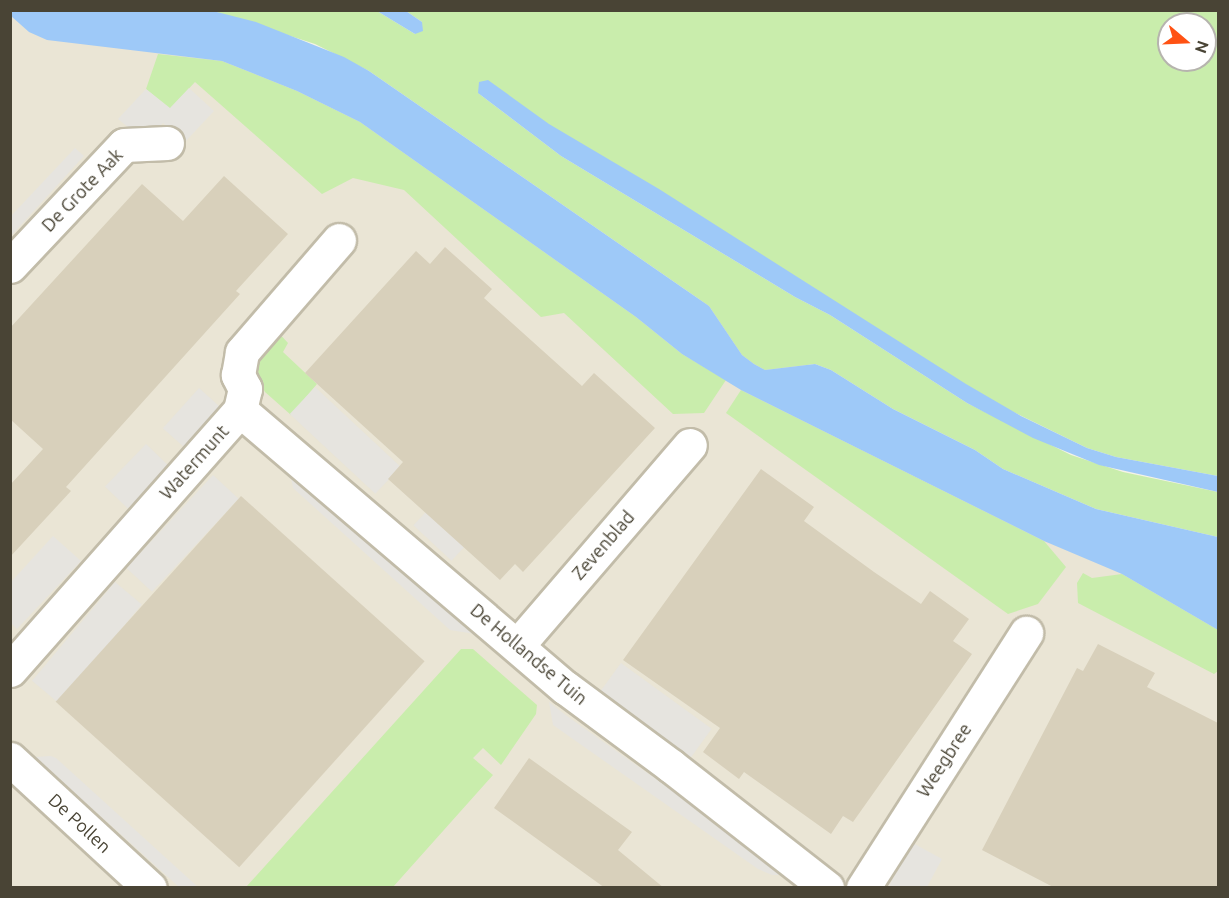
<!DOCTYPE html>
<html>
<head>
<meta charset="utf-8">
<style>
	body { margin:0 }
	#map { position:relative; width:1229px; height:898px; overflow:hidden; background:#f5f3e7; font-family:Ubuntu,sans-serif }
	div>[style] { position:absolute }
	.residential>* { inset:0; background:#eae5d5 }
	.green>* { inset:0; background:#c9edac }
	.parking>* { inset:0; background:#e6e4df; transform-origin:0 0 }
	.water>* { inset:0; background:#9ec9f8 }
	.building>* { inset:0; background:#d8d0bb; transform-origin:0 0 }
	.roads { filter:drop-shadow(2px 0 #c2bca9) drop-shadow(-2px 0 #c2bca9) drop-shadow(0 2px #c2bca9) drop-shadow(0 -2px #c2bca9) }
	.minor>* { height:33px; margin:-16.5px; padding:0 16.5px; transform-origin:16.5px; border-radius:16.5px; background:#fff }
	span { translate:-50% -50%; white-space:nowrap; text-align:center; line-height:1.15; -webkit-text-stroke:4.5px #fff; paint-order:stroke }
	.street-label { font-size:18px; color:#494435 }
	.frame { position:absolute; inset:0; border:12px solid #494435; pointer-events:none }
	.north { position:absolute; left:1157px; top:12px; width:60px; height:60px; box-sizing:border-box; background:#fff; border:2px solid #b6b4ae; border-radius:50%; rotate:109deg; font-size:16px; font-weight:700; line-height:24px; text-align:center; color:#494435 }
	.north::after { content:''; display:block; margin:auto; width:21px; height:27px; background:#ff5214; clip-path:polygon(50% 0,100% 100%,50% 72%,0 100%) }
</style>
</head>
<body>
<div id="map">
	<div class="residential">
		<div style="clip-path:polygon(10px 11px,312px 69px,1218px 608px,1218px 887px,11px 887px)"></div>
	</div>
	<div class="green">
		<div style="clip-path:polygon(evenodd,213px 11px,377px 11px,415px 34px,422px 22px,406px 11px,1218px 11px,1218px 476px,1116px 457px,1087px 448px,999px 405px,478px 93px,561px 156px,795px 297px,830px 315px,967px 403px,1071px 455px,1123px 472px,1218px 492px,1218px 537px,1096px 509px,1003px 469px,975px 450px,893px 409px,831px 370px,815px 364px,765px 370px,754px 364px,742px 355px,709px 306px,369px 71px,315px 44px,213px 11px,1169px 24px,1205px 24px,1205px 60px,1169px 60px,1169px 24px)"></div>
		<div style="clip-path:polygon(158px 54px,222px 61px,297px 91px,360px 122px,636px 317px,682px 354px,726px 380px,704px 413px,673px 414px,564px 313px,541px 317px,404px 190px,353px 178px,322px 194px,195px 82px,170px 109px,146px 89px)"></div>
		<div style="clip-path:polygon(276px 330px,288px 343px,283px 352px,317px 384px,291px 415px,265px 392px,256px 376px,254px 361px)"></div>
		<div style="clip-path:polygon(741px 390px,1044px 541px,1066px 567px,1038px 604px,1008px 614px,726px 413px)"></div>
		<div style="clip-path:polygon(1083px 573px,1092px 578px,1122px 574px,1218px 630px,1218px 671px,1214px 674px,1078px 603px,1077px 583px)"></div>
		<div style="clip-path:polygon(461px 649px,473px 649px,537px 705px,536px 714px,501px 765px,483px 748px,473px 758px,493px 775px,393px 887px,246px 887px)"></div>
	</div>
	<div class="parking">
		<div style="clip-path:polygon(189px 88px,214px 111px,184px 143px,163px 123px,145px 141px,118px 119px,146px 89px,170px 108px)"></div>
		<div style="clip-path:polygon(75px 148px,84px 156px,11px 236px,11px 216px)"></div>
		<div style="left:315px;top:387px;width:117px;height:37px;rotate:43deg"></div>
		<div style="left:199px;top:388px;width:31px;height:54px;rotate:42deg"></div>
		<div style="left:146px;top:444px;width:32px;height:59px;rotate:44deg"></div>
		<div style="clip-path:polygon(289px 468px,475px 634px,450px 630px,293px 488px)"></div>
		<div style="left:213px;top:475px;width:35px;height:127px;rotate:43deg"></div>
		<div style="left:438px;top:499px;width:52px;height:36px;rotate:43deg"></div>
		<div style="clip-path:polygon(53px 536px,81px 561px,17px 629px,11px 623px,11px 582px)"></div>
		<div style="left:115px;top:582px;width:35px;height:129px;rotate:40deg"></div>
		<div style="left:621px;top:663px;width:112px;height:35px;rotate:36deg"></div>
		<div style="clip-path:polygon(549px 702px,567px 716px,791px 875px,772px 875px,758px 869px,553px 725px)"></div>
		<div style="clip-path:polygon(51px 756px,56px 758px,198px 887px,179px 887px,35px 757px)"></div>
		<div style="clip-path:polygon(911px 842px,942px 859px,927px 887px,888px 888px)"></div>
	</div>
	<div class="water">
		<div style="clip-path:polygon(10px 11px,213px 11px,256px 22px,344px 57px,369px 71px,709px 306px,742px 355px,754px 364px,765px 370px,815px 364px,831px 370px,893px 409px,975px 450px,1003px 469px,1096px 509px,1218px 537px,1218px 630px,1122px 574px,1044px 541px,741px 390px,682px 354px,636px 317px,360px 122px,297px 91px,222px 61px,47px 40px,29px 32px,11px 16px)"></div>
		<div style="clip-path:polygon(377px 11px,406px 11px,422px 22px,423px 31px,415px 34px)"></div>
		<div style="clip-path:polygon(488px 80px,549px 124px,659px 189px,966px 384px,1021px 416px,1087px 448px,1116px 457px,1218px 476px,1218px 492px,1099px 465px,1033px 438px,967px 403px,830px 315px,795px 297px,561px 156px,478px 93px,479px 82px)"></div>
	</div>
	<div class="building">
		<div style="clip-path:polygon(224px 176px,288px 234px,236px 291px,240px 294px,66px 487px,71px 491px,10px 557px,10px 485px,43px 449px,10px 419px,10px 328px,142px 184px,183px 221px)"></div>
		<div style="clip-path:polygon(445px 247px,492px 289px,484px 298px,582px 386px,594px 373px,655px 428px,523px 572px,515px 564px,500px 580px,388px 479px,403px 462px,305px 373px,416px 251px,430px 264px)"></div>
		<div style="clip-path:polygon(761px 469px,814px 507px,804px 521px,874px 572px,921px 604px,930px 591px,969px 619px,953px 641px,972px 654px,853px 822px,843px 816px,831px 834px,744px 772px,739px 779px,703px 752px,720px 728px,623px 660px)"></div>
		<div style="left:241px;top:496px;width:247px;height:277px;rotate:42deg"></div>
		<div style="clip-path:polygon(1098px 644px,1155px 673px,1147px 687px,1218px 723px,1218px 888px,1055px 888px,982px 850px,1077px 668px,1083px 671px)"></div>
		<div style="clip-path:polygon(529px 758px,632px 832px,618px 850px,664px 888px,605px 888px,494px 808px)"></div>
	</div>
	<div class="roads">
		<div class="minor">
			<div style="left:10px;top:266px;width:166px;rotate:-46.7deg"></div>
			<div style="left:124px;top:145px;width:43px;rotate:-2.7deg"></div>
			<div style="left:240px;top:410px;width:428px;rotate:40.5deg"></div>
			<div style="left:566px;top:688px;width:131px;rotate:36.6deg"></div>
			<div style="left:671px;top:766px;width:198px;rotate:38deg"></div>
			<div style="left:517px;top:646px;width:265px;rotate:-49.3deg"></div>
			<div style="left:10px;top:670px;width:347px;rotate:-48.5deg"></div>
			<div style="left:240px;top:410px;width:22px;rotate:-77deg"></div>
			<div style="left:245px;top:389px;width:16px;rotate:-117deg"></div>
			<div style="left:238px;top:375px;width:23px;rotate:-80deg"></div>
			<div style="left:242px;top:352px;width:148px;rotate:-49.1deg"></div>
			<div style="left:10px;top:759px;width:190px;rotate:42.7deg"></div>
			<div style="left:863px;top:888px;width:303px;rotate:-57.4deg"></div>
		</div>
	</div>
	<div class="street-label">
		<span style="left:82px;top:190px;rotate:-46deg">De Grote Aak</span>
		<span style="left:194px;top:462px;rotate:-48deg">Watermunt</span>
		<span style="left:603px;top:545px;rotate:-49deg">Zevenblad</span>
		<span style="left:529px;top:654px;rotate:40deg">De Hollandse Tuin</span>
		<span style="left:944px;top:760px;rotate:-57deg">Weegbree</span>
		<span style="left:80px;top:823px;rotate:43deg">De Pollen</span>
	</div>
	<div class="frame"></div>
	<div class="north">N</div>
</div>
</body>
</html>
